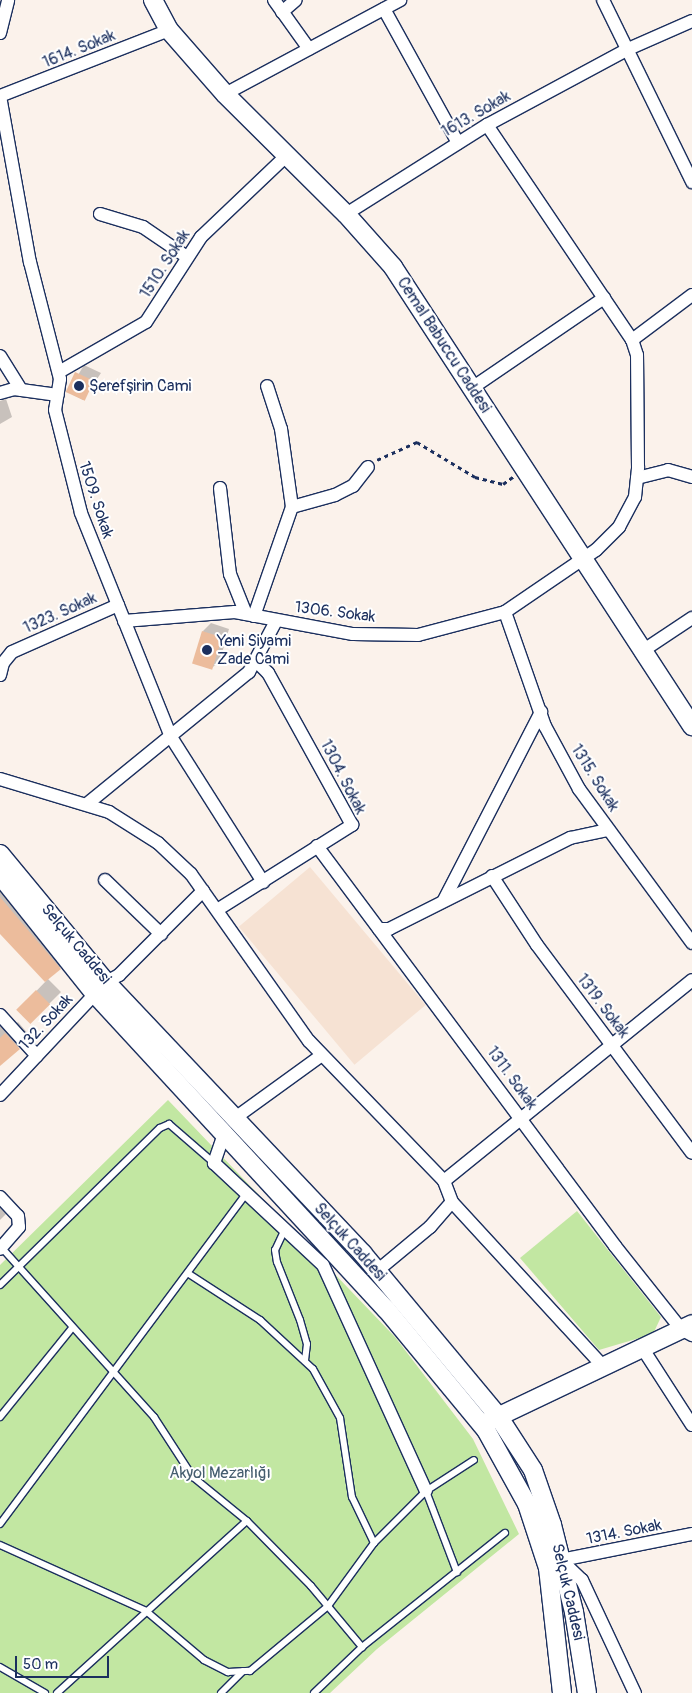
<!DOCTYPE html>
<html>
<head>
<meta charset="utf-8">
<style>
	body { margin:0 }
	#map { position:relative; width:692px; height:1693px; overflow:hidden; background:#fbf2eb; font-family:Pangolin,sans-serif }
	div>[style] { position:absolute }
	.built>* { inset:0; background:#f6e2d3; transform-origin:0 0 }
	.green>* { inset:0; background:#c2e7a2 }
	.shadow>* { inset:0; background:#0003 }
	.building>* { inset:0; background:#ecbc9c; transform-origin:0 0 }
	.path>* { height:2.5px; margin-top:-1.25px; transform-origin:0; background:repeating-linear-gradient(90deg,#1b2f5e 0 4px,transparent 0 8px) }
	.roads { filter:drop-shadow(1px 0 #1b2f5e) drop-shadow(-1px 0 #1b2f5e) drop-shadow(0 1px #1b2f5e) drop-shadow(0 -1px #1b2f5e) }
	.lane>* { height:6px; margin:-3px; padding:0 3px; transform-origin:3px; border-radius:3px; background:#fff }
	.street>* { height:12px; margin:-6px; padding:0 6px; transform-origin:6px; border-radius:6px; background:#fff }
	.secondary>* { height:18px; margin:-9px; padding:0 9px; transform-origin:9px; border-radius:9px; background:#fff }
	.dots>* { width:14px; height:14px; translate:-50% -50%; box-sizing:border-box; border:2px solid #fff; border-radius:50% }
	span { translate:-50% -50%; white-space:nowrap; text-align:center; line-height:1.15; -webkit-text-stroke:4px #fff; paint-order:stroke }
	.street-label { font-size:16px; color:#1b2f5e }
	.poi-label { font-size:16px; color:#1b2f5e }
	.left { translate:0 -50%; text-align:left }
	.park-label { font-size:16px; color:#455d6f }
	.scale { position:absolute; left:15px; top:1656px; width:94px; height:22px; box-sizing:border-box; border:2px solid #1b2f5e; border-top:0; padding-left:6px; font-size:15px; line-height:18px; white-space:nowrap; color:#1b2f5e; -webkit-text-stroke:4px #fff; paint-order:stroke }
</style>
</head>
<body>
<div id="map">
	<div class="built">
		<div style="left:310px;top:867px;width:180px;height:93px;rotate:50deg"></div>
	</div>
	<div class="green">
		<div style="clip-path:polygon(168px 1100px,395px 1337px,473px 1439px,519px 1534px,377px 1649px,330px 1693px,0 1693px,0 1265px)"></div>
		<div style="clip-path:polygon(577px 1211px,661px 1317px,653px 1334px,599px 1350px,520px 1258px)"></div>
	</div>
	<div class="shadow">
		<div style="clip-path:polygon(84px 365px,101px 373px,83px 400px,68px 392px)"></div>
		<div style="clip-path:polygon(6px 399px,12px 417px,0 424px,0 401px)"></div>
		<div style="clip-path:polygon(211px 623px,229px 629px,220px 660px,212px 668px,203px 631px)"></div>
		<div style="clip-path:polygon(0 874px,70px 957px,48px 979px,61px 992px,31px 1022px,18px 1010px,46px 981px,0 931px)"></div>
		<div style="clip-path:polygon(0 1015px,11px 1028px,18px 1022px,30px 1036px,0 1064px)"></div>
		<div style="clip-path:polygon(0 1200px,10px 1210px,0 1220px)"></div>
	</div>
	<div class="building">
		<div style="left:75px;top:372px;width:21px;height:22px;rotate:25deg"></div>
		<div style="left:202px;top:631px;width:21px;height:34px;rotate:17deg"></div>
		<div style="clip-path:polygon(0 897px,61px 969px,45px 982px,0 934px)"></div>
		<div style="left:36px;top:990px;width:20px;height:28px;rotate:45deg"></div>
		<div style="clip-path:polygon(5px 1033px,20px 1049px,0 1066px,0 1038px)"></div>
	</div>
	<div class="path">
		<div style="left:377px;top:460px;width:44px;rotate:-24.2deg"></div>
		<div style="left:417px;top:442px;width:68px;rotate:31.1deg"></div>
		<div style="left:475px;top:477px;width:29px;rotate:14deg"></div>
		<div style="left:503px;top:484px;width:14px;rotate:-36deg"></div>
	</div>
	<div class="roads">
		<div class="lane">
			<div style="left:285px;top:1229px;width:23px;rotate:115deg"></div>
			<div style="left:275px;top:1250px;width:12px;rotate:81deg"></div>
			<div style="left:277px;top:1262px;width:62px;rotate:68.4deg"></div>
			<div style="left:300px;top:1320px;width:25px;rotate:74deg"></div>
			<div style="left:307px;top:1344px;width:17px;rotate:97deg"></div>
			<div style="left:1px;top:1247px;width:229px;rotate:48deg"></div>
			<div style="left:154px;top:1417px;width:72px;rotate:57deg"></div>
			<div style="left:193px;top:1477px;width:70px;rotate:39.2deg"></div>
			<div style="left:247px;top:1521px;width:91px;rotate:45.4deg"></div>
			<div style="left:311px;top:1586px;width:80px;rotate:50.1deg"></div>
			<div style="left:189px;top:1274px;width:85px;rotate:32.9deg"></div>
			<div style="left:260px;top:1320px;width:72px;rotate:42.8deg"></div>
			<div style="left:313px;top:1369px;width:56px;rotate:61.1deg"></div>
			<div style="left:340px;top:1418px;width:80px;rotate:81.4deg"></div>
			<div style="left:352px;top:1497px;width:51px;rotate:64.4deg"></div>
			<div style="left:0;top:1285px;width:224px;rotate:-44.5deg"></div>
			<div style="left:160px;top:1128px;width:10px;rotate:-24deg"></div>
			<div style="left:169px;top:1124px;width:60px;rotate:40.9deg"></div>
			<div style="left:0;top:1417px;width:114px;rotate:-51deg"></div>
			<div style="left:426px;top:1491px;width:87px;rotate:69.1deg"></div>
			<div style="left:0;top:1524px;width:413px;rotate:-53.3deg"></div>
			<div style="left:0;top:1545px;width:160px;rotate:24.3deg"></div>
			<div style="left:146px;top:1611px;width:76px;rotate:40.2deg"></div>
			<div style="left:204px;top:1660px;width:27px;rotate:27deg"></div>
			<div style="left:228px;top:1672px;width:22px;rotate:-3deg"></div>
			<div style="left:250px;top:1671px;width:102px;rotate:-39.8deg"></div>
			<div style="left:328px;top:1606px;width:78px;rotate:-53.9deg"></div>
			<div style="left:374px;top:1543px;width:74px;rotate:-45deg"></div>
			<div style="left:426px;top:1491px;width:57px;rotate:-32.9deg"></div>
			<div style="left:0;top:1667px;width:52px;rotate:30deg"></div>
			<div style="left:57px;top:1693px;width:256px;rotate:-42.2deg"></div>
			<div style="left:221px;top:1693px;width:31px;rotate:-45deg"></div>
			<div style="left:314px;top:1693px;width:66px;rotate:-43.8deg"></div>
			<div style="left:362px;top:1647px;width:183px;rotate:-38.6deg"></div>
		</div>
		<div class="street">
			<div style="left:274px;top:0;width:60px;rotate:54.5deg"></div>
			<div style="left:603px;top:0;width:203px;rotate:63.9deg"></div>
			<div style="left:384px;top:9px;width:153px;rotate:61.1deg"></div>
			<div style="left:282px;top:12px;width:18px;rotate:-41deg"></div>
			<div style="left:0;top:33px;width:34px;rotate:-76deg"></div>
			<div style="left:225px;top:94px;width:199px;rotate:-28.2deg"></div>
			<div style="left:0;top:96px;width:169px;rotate:79.8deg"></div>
			<div style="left:30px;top:262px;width:121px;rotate:75.6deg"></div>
			<div style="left:60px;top:379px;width:31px;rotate:99deg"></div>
			<div style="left:55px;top:410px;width:106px;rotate:75.8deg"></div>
			<div style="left:81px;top:513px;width:241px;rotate:68.1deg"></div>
			<div style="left:171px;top:737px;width:172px;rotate:57.6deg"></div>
			<div style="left:0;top:96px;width:181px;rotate:-21.3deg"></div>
			<div style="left:487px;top:125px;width:259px;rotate:56deg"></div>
			<div style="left:100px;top:214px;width:45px;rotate:16.8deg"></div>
			<div style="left:143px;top:227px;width:53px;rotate:34.3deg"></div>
			<div style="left:346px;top:214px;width:167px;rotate:-32.3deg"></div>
			<div style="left:487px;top:125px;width:158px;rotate:-28.3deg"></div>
			<div style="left:626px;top:50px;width:72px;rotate:-23.7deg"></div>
			<div style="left:0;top:356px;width:40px;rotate:58deg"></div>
			<div style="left:59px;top:372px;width:100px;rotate:-29.9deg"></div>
			<div style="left:146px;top:322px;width:101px;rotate:-57.1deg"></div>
			<div style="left:201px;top:237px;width:117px;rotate:-43.6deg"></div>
			<div style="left:472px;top:388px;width:160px;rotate:-34.3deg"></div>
			<div style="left:0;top:393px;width:15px;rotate:-16deg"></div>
			<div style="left:14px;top:389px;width:44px;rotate:7.8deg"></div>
			<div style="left:637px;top:478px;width:32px;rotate:-14deg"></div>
			<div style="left:668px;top:470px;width:25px;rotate:16deg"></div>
			<div style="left:220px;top:488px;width:87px;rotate:83.4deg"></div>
			<div style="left:230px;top:574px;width:43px;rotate:68.2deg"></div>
			<div style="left:292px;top:507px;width:45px;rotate:-15.6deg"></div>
			<div style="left:335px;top:495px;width:20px;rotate:-27deg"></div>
			<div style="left:353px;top:486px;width:24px;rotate:-52deg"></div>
			<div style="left:505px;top:612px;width:121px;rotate:70.7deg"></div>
			<div style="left:545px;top:726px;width:72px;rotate:61.6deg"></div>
			<div style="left:579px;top:789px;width:191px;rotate:53.7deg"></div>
			<div style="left:254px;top:616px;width:115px;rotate:-70.8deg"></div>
			<div style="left:292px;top:507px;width:79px;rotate:-98deg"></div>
			<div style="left:281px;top:429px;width:45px;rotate:-108deg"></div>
			<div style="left:124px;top:621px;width:111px;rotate:-4.6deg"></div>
			<div style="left:235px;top:612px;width:120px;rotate:10.6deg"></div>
			<div style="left:353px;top:634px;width:65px;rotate:0.9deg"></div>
			<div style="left:418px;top:635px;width:90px;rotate:-14.8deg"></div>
			<div style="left:505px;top:612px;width:110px;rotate:-34.3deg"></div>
			<div style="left:596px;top:550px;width:33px;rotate:-45deg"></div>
			<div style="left:619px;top:527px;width:34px;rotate:-62deg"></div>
			<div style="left:635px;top:497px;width:30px;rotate:-84deg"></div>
			<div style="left:638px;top:467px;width:112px;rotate:-90.5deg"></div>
			<div style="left:637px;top:355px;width:16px;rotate:-108deg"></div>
			<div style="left:632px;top:340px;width:75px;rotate:-36.9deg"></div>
			<div style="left:644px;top:650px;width:58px;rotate:-33.7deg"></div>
			<div style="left:0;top:675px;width:12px;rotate:-76deg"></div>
			<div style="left:3px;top:663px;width:14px;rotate:-51deg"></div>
			<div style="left:12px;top:652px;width:116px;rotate:-23.9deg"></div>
			<div style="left:0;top:779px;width:114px;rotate:16.8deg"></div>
			<div style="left:109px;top:812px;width:58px;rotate:32.3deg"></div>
			<div style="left:158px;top:843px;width:45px;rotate:43.2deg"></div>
			<div style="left:191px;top:874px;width:204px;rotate:54.8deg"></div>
			<div style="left:309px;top:1041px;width:194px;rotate:46deg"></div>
			<div style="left:444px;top:1181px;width:22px;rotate:69deg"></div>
			<div style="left:452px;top:1202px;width:222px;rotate:47.4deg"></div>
			<div style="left:87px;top:804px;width:209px;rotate:-39.2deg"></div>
			<div style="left:249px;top:672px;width:58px;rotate:-62.1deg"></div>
			<div style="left:317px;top:846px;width:499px;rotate:53.3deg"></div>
			<div style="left:615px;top:1246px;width:106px;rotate:51.5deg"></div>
			<div style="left:681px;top:1329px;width:13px;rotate:29deg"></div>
			<div style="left:492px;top:876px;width:82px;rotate:56.9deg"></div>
			<div style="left:537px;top:945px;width:259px;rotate:53.3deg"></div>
			<div style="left:105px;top:880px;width:78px;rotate:44deg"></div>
			<div style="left:444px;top:900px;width:212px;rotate:-62.7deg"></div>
			<div style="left:217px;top:910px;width:160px;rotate:-32.2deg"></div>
			<div style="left:352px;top:825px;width:174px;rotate:-118.9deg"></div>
			<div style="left:268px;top:673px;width:18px;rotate:-135deg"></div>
			<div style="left:379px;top:929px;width:10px"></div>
			<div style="left:389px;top:929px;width:203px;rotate:-26.7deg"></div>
			<div style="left:570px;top:838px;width:39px;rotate:-12deg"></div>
			<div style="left:0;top:1015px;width:55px;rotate:47.9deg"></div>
			<div style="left:0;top:1095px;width:155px;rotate:-46.8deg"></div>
			<div style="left:106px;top:982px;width:15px;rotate:-28deg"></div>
			<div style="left:119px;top:975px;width:119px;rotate:-45deg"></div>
			<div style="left:235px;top:1118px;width:107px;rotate:-35.9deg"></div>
			<div style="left:224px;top:1134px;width:31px;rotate:109deg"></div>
			<div style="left:214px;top:1163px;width:149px;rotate:43.1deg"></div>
			<div style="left:323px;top:1265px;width:248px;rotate:65.5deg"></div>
			<div style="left:444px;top:1181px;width:319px;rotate:-39deg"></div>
			<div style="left:0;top:1197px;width:26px;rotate:47deg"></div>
			<div style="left:18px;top:1216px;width:11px;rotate:85deg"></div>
			<div style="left:19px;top:1227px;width:29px;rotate:131deg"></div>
			<div style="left:377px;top:1271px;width:69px;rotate:-39.7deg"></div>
			<div style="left:430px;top:1227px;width:33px;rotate:-49deg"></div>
			<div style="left:641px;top:1346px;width:94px;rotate:57.2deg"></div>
			<div style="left:561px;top:1560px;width:29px;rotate:44deg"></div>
			<div style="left:582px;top:1580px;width:125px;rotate:64.9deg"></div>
			<div style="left:561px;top:1560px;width:134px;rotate:-11.2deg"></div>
		</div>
		<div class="secondary">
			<div style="left:153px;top:0;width:34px;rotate:62deg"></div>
			<div style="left:169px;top:30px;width:85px;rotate:48.8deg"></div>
			<div style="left:225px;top:94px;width:170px;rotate:44.8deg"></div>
			<div style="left:346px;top:214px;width:71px;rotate:48.4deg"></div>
			<div style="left:393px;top:267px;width:548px;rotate:56.92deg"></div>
			<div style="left:0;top:854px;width:166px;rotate:50.4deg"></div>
			<div style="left:106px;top:982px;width:374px;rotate:46.6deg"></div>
			<div style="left:363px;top:1254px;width:211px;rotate:50.2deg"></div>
			<div style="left:498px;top:1416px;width:64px;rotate:57.1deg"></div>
			<div style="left:533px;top:1470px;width:58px;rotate:70.9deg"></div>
			<div style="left:552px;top:1525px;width:90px;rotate:75.8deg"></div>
			<div style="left:574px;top:1612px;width:82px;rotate:80.9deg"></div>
			<div style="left:0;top:875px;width:152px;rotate:51.4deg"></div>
			<div style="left:95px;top:994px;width:429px;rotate:47.3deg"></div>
			<div style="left:386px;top:1309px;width:157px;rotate:50.4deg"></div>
			<div style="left:486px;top:1430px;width:85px;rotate:61deg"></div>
			<div style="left:527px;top:1504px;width:67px;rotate:71.8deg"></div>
			<div style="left:548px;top:1568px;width:126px;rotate:83.6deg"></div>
			<div style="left:489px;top:1421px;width:225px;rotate:-25.5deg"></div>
		</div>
	</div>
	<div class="dots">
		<div style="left:79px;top:386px;background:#1b2f5e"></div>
		<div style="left:207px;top:650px;background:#1b2f5e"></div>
	</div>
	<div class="street-label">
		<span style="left:79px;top:49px;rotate:-22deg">1614. Sokak</span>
		<span style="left:476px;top:114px;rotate:-30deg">1613. Sokak</span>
		<span style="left:165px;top:264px;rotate:-57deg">1510. Sokak</span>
		<span style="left:444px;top:345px;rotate:57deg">Cemal Babuccu Caddesi</span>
		<span style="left:96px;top:500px;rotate:72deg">1509. Sokak</span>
		<span style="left:335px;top:612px;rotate:7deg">1306. Sokak</span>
		<span style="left:60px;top:613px;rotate:-24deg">1323. Sokak</span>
		<span style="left:343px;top:777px;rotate:63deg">1304. Sokak</span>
		<span style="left:595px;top:778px;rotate:58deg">1315. Sokak</span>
		<span style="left:76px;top:944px;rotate:50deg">Selçuk Caddesi</span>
		<span style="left:603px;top:1006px;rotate:53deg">1319. Sokak</span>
		<span style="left:46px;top:1022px;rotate:-47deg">132. Sokak</span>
		<span style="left:512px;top:1078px;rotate:54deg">1311. Sokak</span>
		<span style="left:350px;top:1242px;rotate:48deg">Selçuk Caddesi</span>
		<span style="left:624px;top:1532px;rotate:-11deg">1314. Sokak</span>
		<span style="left:568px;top:1592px;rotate:77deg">Selçuk Caddesi</span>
	</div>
	<div class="poi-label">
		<span class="left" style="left:89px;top:386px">Şerefşirin Cami</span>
		<span class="left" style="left:217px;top:650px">Yeni Siyami<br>Zade Cami</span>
	</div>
	<div class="park-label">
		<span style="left:220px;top:1473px">Akyol Mezarlığı</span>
	</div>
	<div class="scale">50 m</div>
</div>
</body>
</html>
